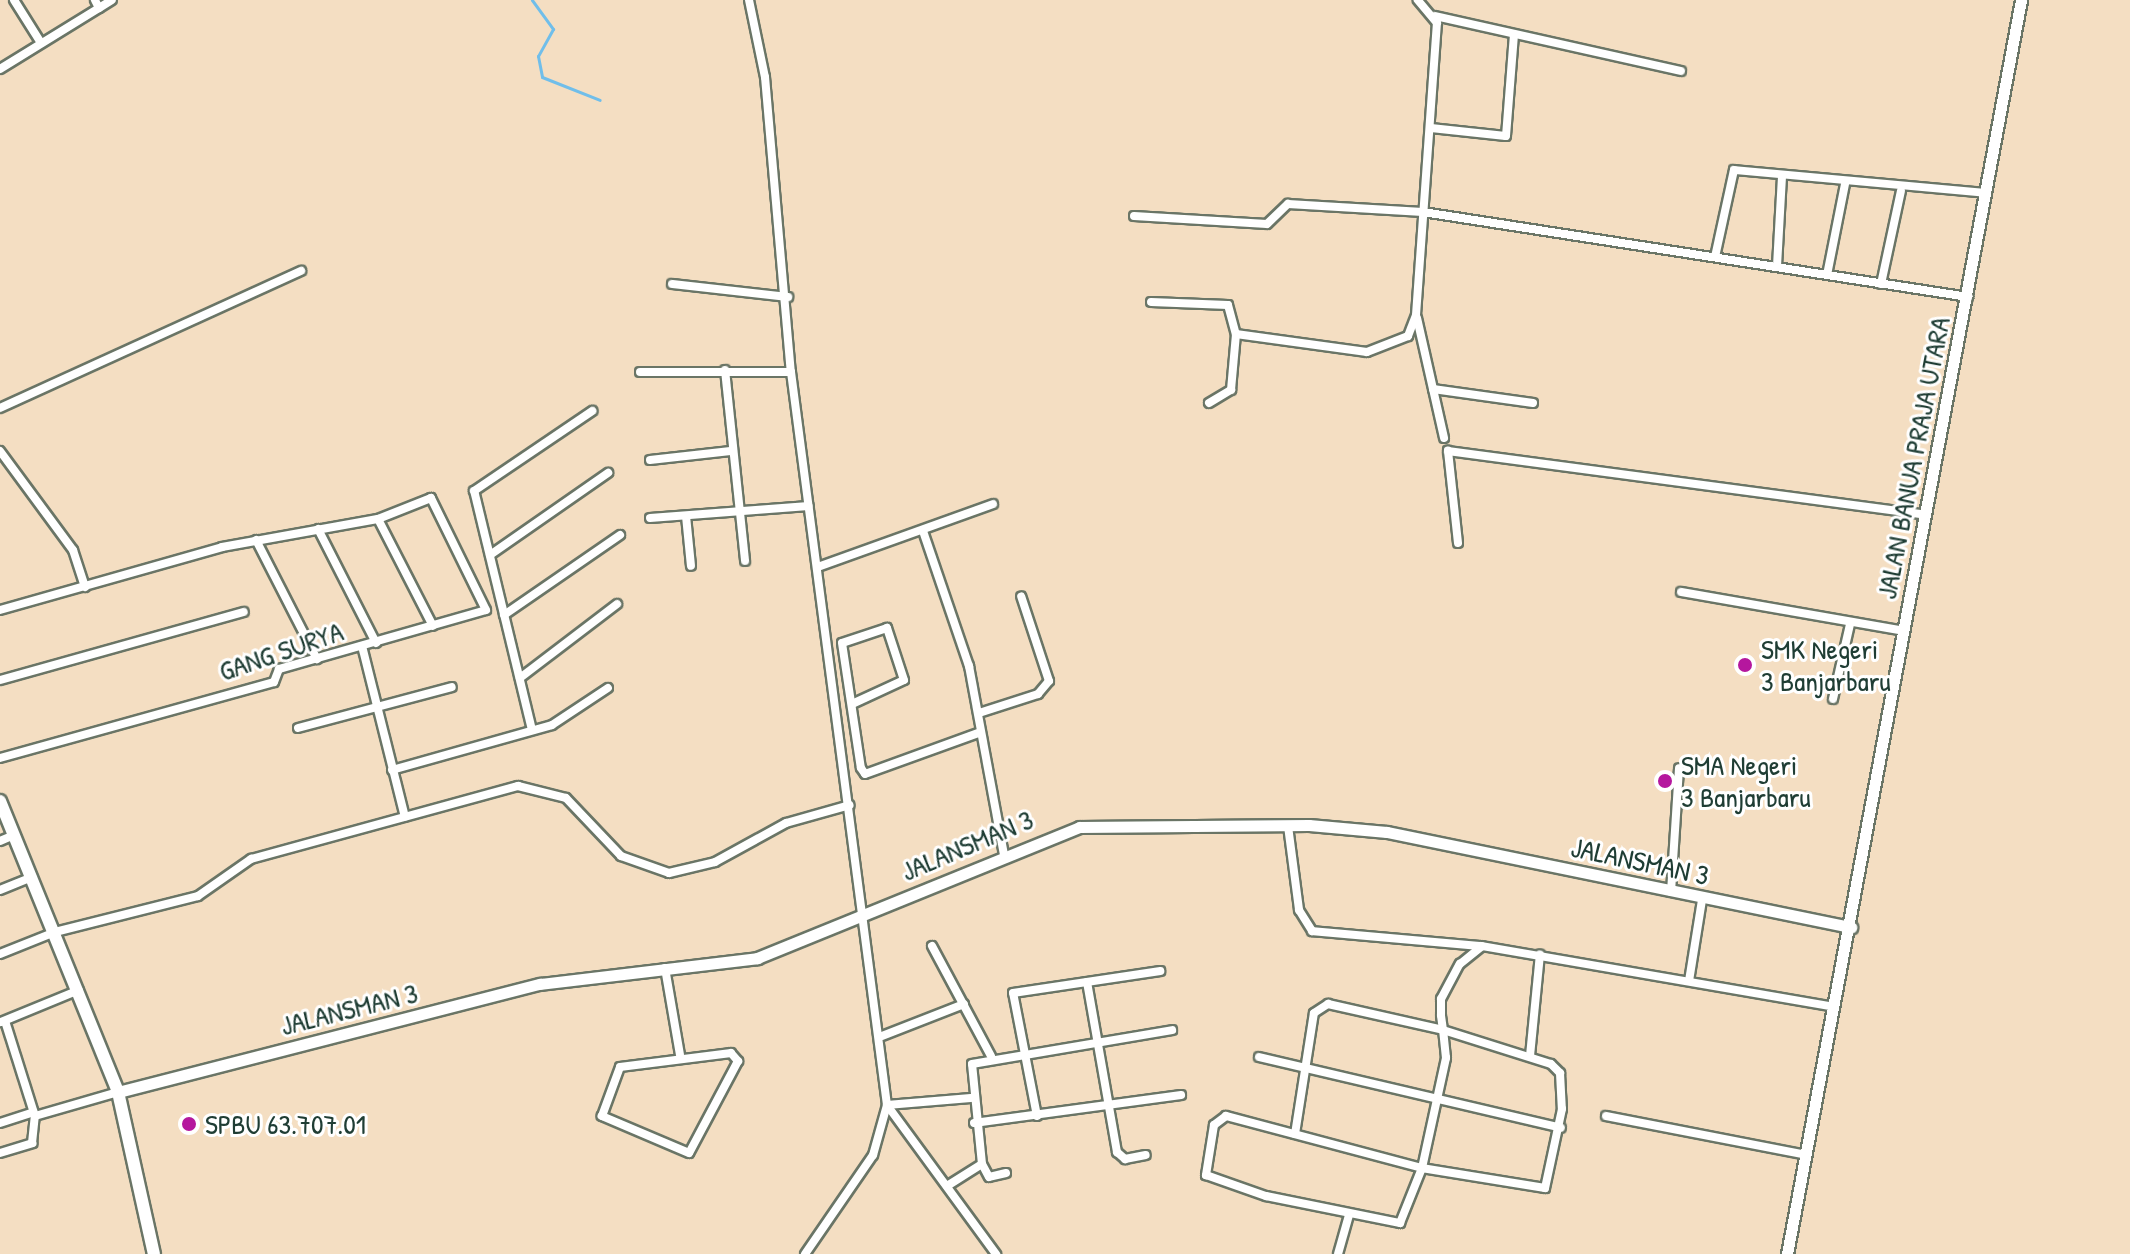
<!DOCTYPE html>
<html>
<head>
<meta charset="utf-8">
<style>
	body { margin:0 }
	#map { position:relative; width:2130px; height:1254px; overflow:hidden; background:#f4dec2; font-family:"Patrick Hand",sans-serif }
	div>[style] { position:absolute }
	.stream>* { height:3px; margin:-1.5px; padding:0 1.5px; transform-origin:1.5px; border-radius:1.5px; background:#70beea }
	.roads { filter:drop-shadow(2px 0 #6a7566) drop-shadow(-2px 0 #6a7566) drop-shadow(0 2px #6a7566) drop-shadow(0 -2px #6a7566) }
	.street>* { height:8px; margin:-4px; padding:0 4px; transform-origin:4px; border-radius:4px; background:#fff }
	.secondary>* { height:11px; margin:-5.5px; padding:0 5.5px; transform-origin:5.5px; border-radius:5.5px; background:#fff }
	.primary>* { height:12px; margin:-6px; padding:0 6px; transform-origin:6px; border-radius:6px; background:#fff }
	.dots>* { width:22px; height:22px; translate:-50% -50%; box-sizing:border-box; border:4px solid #fff; border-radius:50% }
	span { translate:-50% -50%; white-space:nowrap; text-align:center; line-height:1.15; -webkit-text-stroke:6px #fff; paint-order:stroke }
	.street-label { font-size:28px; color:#1f3d34 }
	.poi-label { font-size:28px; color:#1f3d34 }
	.left { translate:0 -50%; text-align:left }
</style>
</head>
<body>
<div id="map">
	<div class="stream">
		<div style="left:532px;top:0;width:36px;rotate:54deg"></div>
		<div style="left:553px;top:29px;width:31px;rotate:119deg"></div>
		<div style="left:538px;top:56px;width:21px;rotate:79deg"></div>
		<div style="left:542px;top:77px;width:62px;rotate:21.6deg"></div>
	</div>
	<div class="roads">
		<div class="street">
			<div style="left:14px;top:0;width:51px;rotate:57.9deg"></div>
			<div style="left:749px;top:0;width:79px;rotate:78.3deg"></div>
			<div style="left:765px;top:77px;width:296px;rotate:85deg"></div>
			<div style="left:791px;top:372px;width:739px;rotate:82.54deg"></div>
			<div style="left:887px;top:1105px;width:52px;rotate:105.6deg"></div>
			<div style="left:873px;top:1155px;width:120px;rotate:124.5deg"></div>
			<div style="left:99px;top:8px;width:15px;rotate:-32deg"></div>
			<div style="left:1435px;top:16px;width:252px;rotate:12.6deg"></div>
			<div style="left:0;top:69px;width:116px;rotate:-31.6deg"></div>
			<div style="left:99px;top:8px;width:9px;rotate:-117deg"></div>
			<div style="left:1431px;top:128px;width:75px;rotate:6.1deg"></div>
			<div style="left:1506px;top:136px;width:102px;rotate:-85.5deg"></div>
			<div style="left:1134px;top:216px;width:133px;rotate:3.4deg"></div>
			<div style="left:1267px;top:224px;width:29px;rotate:-44deg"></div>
			<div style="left:1288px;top:204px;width:135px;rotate:3.4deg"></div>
			<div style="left:1423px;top:212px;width:552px;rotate:8.86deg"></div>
			<div style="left:1715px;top:257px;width:89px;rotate:-77.7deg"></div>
			<div style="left:1734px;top:170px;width:254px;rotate:5.2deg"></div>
			<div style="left:1777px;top:266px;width:89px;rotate:-86.8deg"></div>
			<div style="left:1827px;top:275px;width:93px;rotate:-78.8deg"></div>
			<div style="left:672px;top:284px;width:117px;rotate:6.4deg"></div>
			<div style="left:1881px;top:284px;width:95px;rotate:-77.9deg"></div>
			<div style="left:1151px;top:302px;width:77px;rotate:2.2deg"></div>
			<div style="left:1228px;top:305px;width:30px;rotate:75deg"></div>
			<div style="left:1236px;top:334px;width:132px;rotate:7.8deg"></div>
			<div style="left:1367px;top:352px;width:44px;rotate:-21.3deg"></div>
			<div style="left:1408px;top:336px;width:22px;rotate:-69deg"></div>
			<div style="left:1416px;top:315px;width:293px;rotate:-85.9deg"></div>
			<div style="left:1437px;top:23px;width:30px;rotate:-130deg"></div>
			<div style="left:1417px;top:318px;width:123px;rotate:77.3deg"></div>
			<div style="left:725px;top:370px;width:192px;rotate:84deg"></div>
			<div style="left:640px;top:372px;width:151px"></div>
			<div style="left:1433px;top:389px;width:101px;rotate:8deg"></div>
			<div style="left:1209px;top:403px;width:26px;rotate:-31deg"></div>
			<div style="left:1231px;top:390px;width:56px;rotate:-84.9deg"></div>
			<div style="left:0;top:408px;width:331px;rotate:-24.5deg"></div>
			<div style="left:0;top:451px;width:123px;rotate:53.6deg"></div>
			<div style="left:73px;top:550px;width:39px;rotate:72deg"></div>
			<div style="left:650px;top:460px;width:81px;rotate:-6.4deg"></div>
			<div style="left:686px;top:516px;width:50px;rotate:84.3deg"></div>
			<div style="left:650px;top:518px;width:159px;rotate:-4.3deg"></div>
			<div style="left:318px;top:529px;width:128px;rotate:63deg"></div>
			<div style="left:923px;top:531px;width:143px;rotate:71.2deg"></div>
			<div style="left:969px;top:666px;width:192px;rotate:79.5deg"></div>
			<div style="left:256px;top:540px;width:134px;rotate:62.9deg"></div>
			<div style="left:1458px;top:543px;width:93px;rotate:-96.2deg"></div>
			<div style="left:1448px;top:451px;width:482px;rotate:7.6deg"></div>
			<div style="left:490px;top:555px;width:144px;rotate:-34.8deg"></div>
			<div style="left:818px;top:567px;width:186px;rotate:-19.8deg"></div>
			<div style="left:1681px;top:592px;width:226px;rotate:9.9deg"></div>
			<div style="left:0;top:610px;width:231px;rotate:-15.8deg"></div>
			<div style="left:222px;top:547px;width:158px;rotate:-10.2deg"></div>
			<div style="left:378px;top:519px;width:120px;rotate:62.8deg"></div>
			<div style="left:504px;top:615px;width:141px;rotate:-34.6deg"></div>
			<div style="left:362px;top:646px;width:176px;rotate:75.9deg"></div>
			<div style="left:520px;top:678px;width:122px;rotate:-37.3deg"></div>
			<div style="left:0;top:680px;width:253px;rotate:-15.6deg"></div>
			<div style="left:1833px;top:699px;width:77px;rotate:-77.2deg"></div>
			<div style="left:852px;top:704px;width:57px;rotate:-24.8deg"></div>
			<div style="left:904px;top:680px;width:55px;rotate:-108.1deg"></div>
			<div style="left:887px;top:628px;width:47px;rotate:161.6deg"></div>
			<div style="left:842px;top:643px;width:126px;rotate:81.4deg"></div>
			<div style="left:861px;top:768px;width:7px;rotate:56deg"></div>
			<div style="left:865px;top:774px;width:123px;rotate:-19.9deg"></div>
			<div style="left:979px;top:713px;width:62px;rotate:-17.9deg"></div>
			<div style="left:1038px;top:694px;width:17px;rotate:-50deg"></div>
			<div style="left:1049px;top:681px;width:89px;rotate:-108.2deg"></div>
			<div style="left:298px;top:728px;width:159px;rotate:-14.9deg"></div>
			<div style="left:532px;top:730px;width:246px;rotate:-103.6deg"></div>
			<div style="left:474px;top:491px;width:143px;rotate:-34.1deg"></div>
			<div style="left:0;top:758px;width:284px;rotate:-15.5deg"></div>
			<div style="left:274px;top:682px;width:14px;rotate:-69deg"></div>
			<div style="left:279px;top:669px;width:215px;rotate:-15.9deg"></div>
			<div style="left:486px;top:610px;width:125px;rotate:-116.2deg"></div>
			<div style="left:431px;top:498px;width:57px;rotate:158.4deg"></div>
			<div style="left:392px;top:770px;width:166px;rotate:-15.7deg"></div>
			<div style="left:552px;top:725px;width:67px;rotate:-33.5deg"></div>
			<div style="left:1288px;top:826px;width:85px;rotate:82.5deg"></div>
			<div style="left:1299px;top:910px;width:25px;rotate:58deg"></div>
			<div style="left:1312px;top:931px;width:170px;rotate:5.1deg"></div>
			<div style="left:0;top:841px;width:15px;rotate:-23deg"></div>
			<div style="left:0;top:890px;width:35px;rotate:-22deg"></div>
			<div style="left:1671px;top:892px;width:124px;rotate:-86.3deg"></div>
			<div style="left:932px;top:946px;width:125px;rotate:61.8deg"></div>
			<div style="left:0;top:954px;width:59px;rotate:-21.8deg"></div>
			<div style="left:55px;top:932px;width:147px;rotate:-14.1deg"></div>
			<div style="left:198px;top:896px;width:65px;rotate:-34.9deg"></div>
			<div style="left:251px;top:859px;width:277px;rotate:-15.3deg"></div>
			<div style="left:518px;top:786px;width:49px;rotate:14deg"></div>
			<div style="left:566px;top:798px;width:80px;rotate:46.5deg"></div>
			<div style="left:621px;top:856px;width:51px;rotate:19.5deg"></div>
			<div style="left:669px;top:873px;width:47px;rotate:-13.4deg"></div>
			<div style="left:715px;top:862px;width:81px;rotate:-28.8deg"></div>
			<div style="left:786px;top:823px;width:66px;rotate:-15.7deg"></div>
			<div style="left:665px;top:968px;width:88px;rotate:80.2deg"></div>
			<div style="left:1689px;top:981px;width:82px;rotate:-80.9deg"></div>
			<div style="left:1087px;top:982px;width:173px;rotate:80deg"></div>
			<div style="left:1117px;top:1152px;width:11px;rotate:41deg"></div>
			<div style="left:1125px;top:1159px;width:21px;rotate:-11deg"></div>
			<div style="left:5px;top:1021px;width:100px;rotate:72.5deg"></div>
			<div style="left:1px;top:1022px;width:84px;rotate:-22.3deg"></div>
			<div style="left:882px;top:1036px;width:88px;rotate:-21.3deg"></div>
			<div style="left:731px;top:1053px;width:11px;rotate:49deg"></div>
			<div style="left:738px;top:1061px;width:104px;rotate:118deg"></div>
			<div style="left:689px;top:1153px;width:95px;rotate:-157deg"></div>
			<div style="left:602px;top:1116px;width:52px;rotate:-69.8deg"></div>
			<div style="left:620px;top:1067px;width:112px;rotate:-7.2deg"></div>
			<div style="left:1530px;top:1056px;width:102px;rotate:-84.4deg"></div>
			<div style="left:1259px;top:1057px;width:310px;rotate:13.2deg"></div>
			<div style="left:887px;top:1105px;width:185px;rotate:53.8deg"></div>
			<div style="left:887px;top:1105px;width:84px;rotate:-4.8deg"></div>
			<div style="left:1037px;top:1116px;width:125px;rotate:-101deg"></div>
			<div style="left:1013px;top:993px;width:149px;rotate:-8.5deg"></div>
			<div style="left:1606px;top:1116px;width:204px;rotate:11deg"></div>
			<div style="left:0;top:1123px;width:35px;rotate:-18deg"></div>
			<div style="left:974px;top:1123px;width:209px;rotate:-7.7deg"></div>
			<div style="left:1295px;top:1134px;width:122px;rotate:-81.1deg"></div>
			<div style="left:1314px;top:1013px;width:17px;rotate:-33deg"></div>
			<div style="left:1328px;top:1004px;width:118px;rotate:12.7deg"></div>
			<div style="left:1443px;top:1030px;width:113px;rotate:17.5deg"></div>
			<div style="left:1551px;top:1064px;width:13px;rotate:45deg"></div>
			<div style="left:1560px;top:1073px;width:36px;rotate:87deg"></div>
			<div style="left:1562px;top:1109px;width:81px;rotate:102.1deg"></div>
			<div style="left:1545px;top:1188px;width:125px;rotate:-170.8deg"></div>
			<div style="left:1422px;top:1168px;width:203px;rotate:-165.1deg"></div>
			<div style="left:1226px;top:1116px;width:15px;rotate:143deg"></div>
			<div style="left:1214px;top:1125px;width:51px;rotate:99.1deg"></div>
			<div style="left:1206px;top:1175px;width:64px;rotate:19.3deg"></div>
			<div style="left:1266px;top:1196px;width:137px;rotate:11.4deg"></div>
			<div style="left:1400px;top:1223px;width:59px;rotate:-68.2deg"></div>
			<div style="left:1422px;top:1168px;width:113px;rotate:-77.7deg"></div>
			<div style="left:1446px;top:1058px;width:28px;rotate:-96deg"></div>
			<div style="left:1443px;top:1030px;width:15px;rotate:-98deg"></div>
			<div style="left:1441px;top:1015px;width:16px;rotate:-90deg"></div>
			<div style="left:1441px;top:999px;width:40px;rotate:-62deg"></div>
			<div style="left:1460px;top:964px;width:28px;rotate:-39deg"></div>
			<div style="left:1482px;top:946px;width:358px;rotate:9.8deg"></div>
			<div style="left:0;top:1153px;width:34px;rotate:-17deg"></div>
			<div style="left:32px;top:1143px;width:27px;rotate:-84deg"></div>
			<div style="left:35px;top:1116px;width:86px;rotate:-16.1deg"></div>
			<div style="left:1006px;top:1173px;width:17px;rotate:167deg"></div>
			<div style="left:989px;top:1177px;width:15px;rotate:-118deg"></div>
			<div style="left:982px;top:1164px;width:100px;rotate:-95.7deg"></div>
			<div style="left:972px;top:1064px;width:203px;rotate:-9.6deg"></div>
			<div style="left:947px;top:1186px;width:41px;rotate:-32.2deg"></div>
			<div style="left:1338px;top:1254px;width:41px;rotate:-74.2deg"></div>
		</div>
		<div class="secondary">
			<div style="left:118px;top:1092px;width:436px;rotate:-14.4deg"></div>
			<div style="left:540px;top:984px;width:219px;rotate:-6.8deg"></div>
			<div style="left:757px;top:958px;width:348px;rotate:-22.1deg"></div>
			<div style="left:1079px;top:827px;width:230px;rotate:-0.5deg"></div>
			<div style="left:1309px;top:825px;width:78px;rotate:5.1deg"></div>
			<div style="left:1387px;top:832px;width:474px;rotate:11.6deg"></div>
			<div style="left:1787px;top:1254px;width:1276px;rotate:-79.43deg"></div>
		</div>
		<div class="primary">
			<div style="left:0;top:801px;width:314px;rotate:67.9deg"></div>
			<div style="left:118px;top:1092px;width:166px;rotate:77.5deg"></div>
		</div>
	</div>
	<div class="dots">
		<div style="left:1745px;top:665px;background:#b5179e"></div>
		<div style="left:1665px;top:781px;background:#b5179e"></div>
		<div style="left:189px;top:1124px;background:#b5179e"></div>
	</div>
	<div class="street-label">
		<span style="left:1913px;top:458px;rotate:-79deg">JALAN BANUA PRAJA UTARA</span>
		<span style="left:281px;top:651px;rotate:-19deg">GANG SURYA</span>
		<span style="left:967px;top:845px;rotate:-23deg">JALANSMAN 3</span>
		<span style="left:1640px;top:861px;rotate:12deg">JALANSMAN 3</span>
		<span style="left:349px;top:1009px;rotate:-14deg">JALANSMAN 3</span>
	</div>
	<div class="poi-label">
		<span class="left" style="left:1761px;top:665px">SMK Negeri<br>3 Banjarbaru</span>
		<span class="left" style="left:1681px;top:781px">SMA Negeri<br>3 Banjarbaru</span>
		<span class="left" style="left:205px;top:1124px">SPBU 63.707.01</span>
	</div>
</div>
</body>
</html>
